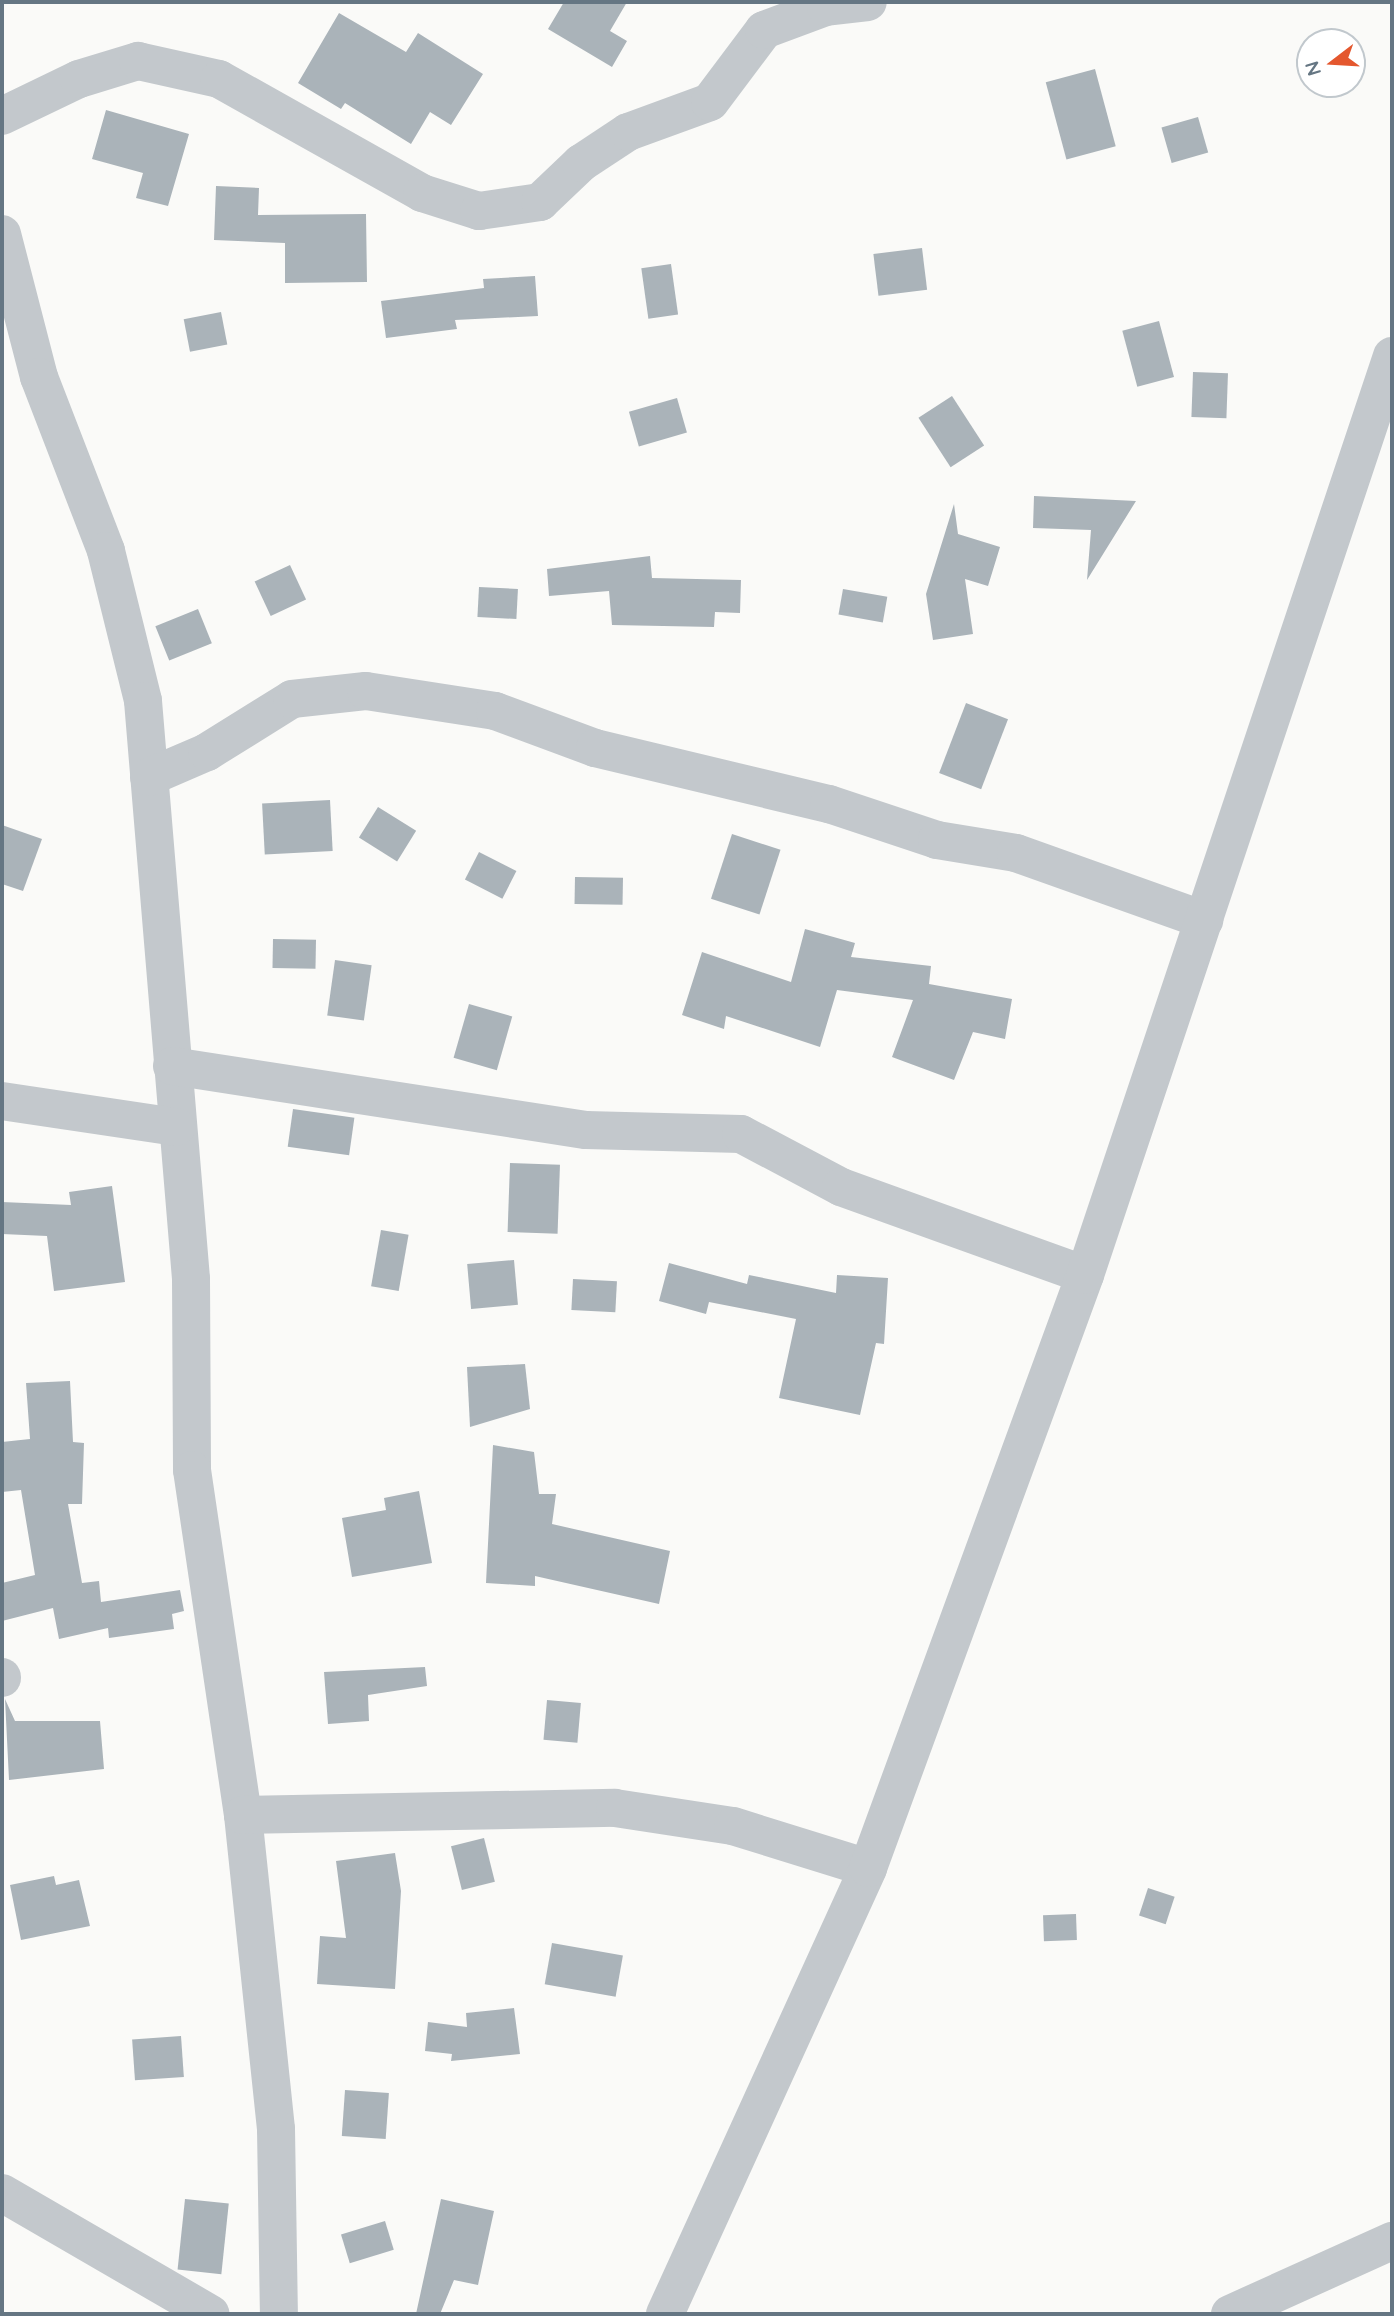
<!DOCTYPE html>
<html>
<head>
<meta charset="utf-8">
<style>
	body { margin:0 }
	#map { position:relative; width:1394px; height:2316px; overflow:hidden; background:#fafaf8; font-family:Quicksand,sans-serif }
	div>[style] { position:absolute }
	.building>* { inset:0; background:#aab3b9; transform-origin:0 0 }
	.street>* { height:38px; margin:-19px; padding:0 19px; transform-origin:19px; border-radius:19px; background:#c3c8cc }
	span { translate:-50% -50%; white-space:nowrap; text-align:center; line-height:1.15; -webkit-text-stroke:7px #fff; paint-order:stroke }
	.frame { position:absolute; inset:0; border:4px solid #657683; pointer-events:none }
	.north { position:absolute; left:1296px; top:28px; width:70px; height:70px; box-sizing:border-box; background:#fff; border:2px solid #c1c8cd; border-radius:50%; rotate:253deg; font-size:19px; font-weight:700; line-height:28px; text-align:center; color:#657683 }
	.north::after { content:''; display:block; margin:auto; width:24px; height:32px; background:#e4572e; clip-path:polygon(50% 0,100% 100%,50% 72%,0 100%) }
</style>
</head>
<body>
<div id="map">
	<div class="building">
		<div style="clip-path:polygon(564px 2px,627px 2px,610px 31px,627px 41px,612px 67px,548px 29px)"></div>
		<div style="clip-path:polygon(339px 13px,406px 52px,418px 33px,483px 74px,451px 125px,430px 112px,411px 144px,345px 103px,341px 109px,298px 83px)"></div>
		<div style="left:1095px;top:69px;width:80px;height:51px;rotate:75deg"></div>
		<div style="clip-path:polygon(106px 110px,189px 134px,168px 206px,136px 198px,143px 173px,92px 159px)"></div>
		<div style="left:1198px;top:117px;width:37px;height:38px;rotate:74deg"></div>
		<div style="clip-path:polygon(216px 186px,259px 188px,258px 215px,366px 214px,367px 282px,285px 283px,285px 243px,214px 240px)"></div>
		<div style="left:922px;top:248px;width:42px;height:49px;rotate:83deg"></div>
		<div style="left:671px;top:264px;width:51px;height:30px;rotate:82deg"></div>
		<div style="clip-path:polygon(535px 276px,538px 316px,455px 320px,457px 329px,386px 338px,381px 301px,484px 288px,483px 279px)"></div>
		<div style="left:221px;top:312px;width:33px;height:38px;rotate:79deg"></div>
		<div style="left:1159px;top:321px;width:58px;height:38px;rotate:75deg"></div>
		<div style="left:1193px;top:372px;width:35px;height:45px;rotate:2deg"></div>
		<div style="left:952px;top:396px;width:59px;height:40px;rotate:57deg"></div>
		<div style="left:677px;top:398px;width:36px;height:50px;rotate:74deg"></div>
		<div style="clip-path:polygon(1034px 496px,1136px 501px,1087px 580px,1091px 530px,1033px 528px)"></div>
		<div style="clip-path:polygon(954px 504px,958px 534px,1000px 547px,988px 586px,965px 579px,973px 634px,933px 640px,926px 594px)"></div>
		<div style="clip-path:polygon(650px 556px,652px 578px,741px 580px,740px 613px,715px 612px,714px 627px,612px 625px,609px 591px,549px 596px,547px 569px)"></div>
		<div style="left:290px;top:565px;width:38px;height:39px;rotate:65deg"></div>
		<div style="left:479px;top:587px;width:39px;height:30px;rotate:3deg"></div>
		<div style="left:843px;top:589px;width:45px;height:26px;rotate:10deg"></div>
		<div style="left:198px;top:609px;width:37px;height:46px;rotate:68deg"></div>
		<div style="left:966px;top:703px;width:45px;height:75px;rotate:21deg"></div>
		<div style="left:330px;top:800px;width:51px;height:68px;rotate:87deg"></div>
		<div style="left:378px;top:807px;width:45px;height:36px;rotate:32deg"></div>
		<div style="clip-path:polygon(2px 825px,42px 839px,23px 891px,2px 884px)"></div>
		<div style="left:732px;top:834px;width:51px;height:68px;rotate:18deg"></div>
		<div style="left:479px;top:852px;width:42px;height:31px;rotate:27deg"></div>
		<div style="left:575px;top:877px;width:48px;height:27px;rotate:1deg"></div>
		<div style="clip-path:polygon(805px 929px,855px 943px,851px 957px,931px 966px,929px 984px,1012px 999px,1005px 1039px,973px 1032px,954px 1080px,892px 1057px,913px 1000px,837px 990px,820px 1047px,726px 1016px,724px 1029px,682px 1015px,702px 952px,791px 982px)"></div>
		<div style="left:273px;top:939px;width:43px;height:29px;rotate:1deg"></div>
		<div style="left:335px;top:960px;width:37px;height:56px;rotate:8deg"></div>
		<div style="left:469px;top:1004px;width:45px;height:56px;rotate:16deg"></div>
		<div style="left:293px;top:1109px;width:62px;height:38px;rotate:8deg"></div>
		<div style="left:510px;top:1163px;width:50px;height:69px;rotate:2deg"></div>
		<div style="clip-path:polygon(112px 1186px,125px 1282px,54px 1291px,47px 1236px,2px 1234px,2px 1202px,71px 1205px,69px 1192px)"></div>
		<div style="left:381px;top:1230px;width:28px;height:57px;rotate:10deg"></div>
		<div style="left:514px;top:1260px;width:45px;height:47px;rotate:85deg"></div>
		<div style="clip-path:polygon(669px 1263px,747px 1284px,749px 1275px,836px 1293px,837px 1275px,888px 1278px,884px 1344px,876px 1343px,860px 1415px,779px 1398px,796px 1319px,709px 1302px,706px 1314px,659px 1301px)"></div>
		<div style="left:573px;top:1279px;width:44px;height:31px;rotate:3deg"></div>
		<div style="clip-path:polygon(525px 1364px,530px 1409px,470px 1427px,467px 1367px)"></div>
		<div style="clip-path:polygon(70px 1381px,73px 1442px,84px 1443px,82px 1504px,68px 1504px,82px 1583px,99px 1581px,101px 1602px,180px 1590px,184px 1611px,172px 1614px,174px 1629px,109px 1638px,108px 1628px,59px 1639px,53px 1608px,2px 1621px,2px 1583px,35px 1575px,21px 1490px,2px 1492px,2px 1442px,30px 1439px,26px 1383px)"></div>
		<div style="clip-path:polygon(493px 1445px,534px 1452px,539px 1494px,556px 1494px,552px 1524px,670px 1551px,659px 1604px,535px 1576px,535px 1586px,486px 1583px)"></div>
		<div style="clip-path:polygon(419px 1491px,432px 1563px,352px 1577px,342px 1518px,386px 1510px,384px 1498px)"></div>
		<div style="clip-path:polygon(425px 1667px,427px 1686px,368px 1695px,369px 1721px,328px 1724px,324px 1672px)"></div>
		<div style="clip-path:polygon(5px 1699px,15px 1721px,100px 1721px,104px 1769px,9px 1780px)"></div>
		<div style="left:547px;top:1700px;width:34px;height:40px;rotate:5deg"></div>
		<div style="left:484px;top:1838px;width:45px;height:34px;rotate:76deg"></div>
		<div style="clip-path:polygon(395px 1853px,401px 1891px,395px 1989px,317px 1984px,320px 1936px,346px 1938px,336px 1861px)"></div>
		<div style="clip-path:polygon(54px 1876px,56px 1885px,79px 1880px,90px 1926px,21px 1940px,10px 1885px)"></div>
		<div style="left:1148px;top:1888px;width:28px;height:29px;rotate:18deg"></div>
		<div style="left:1076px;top:1914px;width:26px;height:33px;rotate:88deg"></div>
		<div style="left:552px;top:1943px;width:72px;height:42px;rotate:10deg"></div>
		<div style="clip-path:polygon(514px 2008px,520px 2054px,451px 2061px,452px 2054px,425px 2051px,428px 2022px,467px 2027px,466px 2013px)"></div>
		<div style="left:181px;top:2036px;width:41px;height:49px;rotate:86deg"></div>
		<div style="left:345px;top:2090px;width:44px;height:46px;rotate:4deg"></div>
		<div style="left:185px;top:2199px;width:44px;height:71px;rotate:6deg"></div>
		<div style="clip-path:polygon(441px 2199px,494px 2211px,478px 2285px,454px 2280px,440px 2314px,416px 2314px)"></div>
		<div style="left:385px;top:2221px;width:30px;height:46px;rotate:73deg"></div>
	</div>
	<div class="street">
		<div style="left:2px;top:116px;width:85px;rotate:-25.7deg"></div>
		<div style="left:79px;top:79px;width:62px;rotate:-17deg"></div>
		<div style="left:138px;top:61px;width:83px;rotate:12.5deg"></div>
		<div style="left:219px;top:79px;width:233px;rotate:29.3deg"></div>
		<div style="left:422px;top:193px;width:60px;rotate:17.5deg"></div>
		<div style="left:479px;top:211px;width:62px;rotate:-8.4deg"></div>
		<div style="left:540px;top:202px;width:57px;rotate:-43.6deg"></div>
		<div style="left:581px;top:163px;width:56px;rotate:-33.4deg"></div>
		<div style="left:628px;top:132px;width:87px;rotate:-20.1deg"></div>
		<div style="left:710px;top:102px;width:90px;rotate:-53.1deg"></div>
		<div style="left:764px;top:30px;width:66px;rotate:-20.4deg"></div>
		<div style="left:826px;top:7px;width:42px;rotate:-6.8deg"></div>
		<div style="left:2px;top:234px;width:148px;rotate:75.5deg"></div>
		<div style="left:39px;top:377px;width:186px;rotate:68.9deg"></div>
		<div style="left:106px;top:551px;width:154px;rotate:76.1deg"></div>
		<div style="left:143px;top:701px;width:580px;rotate:85.25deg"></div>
		<div style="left:191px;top:1279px;width:191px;rotate:89.7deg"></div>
		<div style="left:192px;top:1470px;width:349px;rotate:81.6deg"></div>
		<div style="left:243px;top:1815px;width:316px;rotate:84deg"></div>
		<div style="left:276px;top:2129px;width:185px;rotate:89.1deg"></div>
		<div style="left:149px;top:777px;width:63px;rotate:-23.3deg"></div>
		<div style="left:207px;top:752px;width:100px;rotate:-31.9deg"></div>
		<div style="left:292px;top:699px;width:74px;rotate:-6.2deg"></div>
		<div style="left:366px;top:691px;width:131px;rotate:8.8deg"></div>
		<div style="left:495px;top:711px;width:107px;rotate:20.3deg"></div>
		<div style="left:595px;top:748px;width:241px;rotate:13.5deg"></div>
		<div style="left:829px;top:804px;width:114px;rotate:18.4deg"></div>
		<div style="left:937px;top:840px;width:80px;rotate:9.3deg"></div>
		<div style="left:1016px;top:853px;width:200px;rotate:19.6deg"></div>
		<div style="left:172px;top:1066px;width:419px;rotate:8.8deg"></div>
		<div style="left:586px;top:1130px;width:155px;rotate:1.5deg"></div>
		<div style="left:741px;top:1134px;width:113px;rotate:27.9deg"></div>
		<div style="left:841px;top:1187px;width:259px;rotate:19.8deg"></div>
		<div style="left:2px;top:1101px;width:176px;rotate:8.5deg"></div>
		<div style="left:2px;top:1678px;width:1px;rotate:-90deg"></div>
		<div style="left:243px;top:1815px;width:372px;rotate:-1.1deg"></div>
		<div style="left:615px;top:1808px;width:119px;rotate:8.7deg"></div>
		<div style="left:733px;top:1826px;width:141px;rotate:17.3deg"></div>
		<div style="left:2px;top:2193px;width:241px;rotate:30.1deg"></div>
		<div style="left:665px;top:2314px;width:490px;rotate:-65.5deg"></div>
		<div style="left:868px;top:1868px;width:631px;rotate:-69.9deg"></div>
		<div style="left:1085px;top:1275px;width:969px;rotate:-71.53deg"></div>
		<div style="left:1230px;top:2314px;width:178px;rotate:-24.3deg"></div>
	</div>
	<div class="frame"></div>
	<div class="north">N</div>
</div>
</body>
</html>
